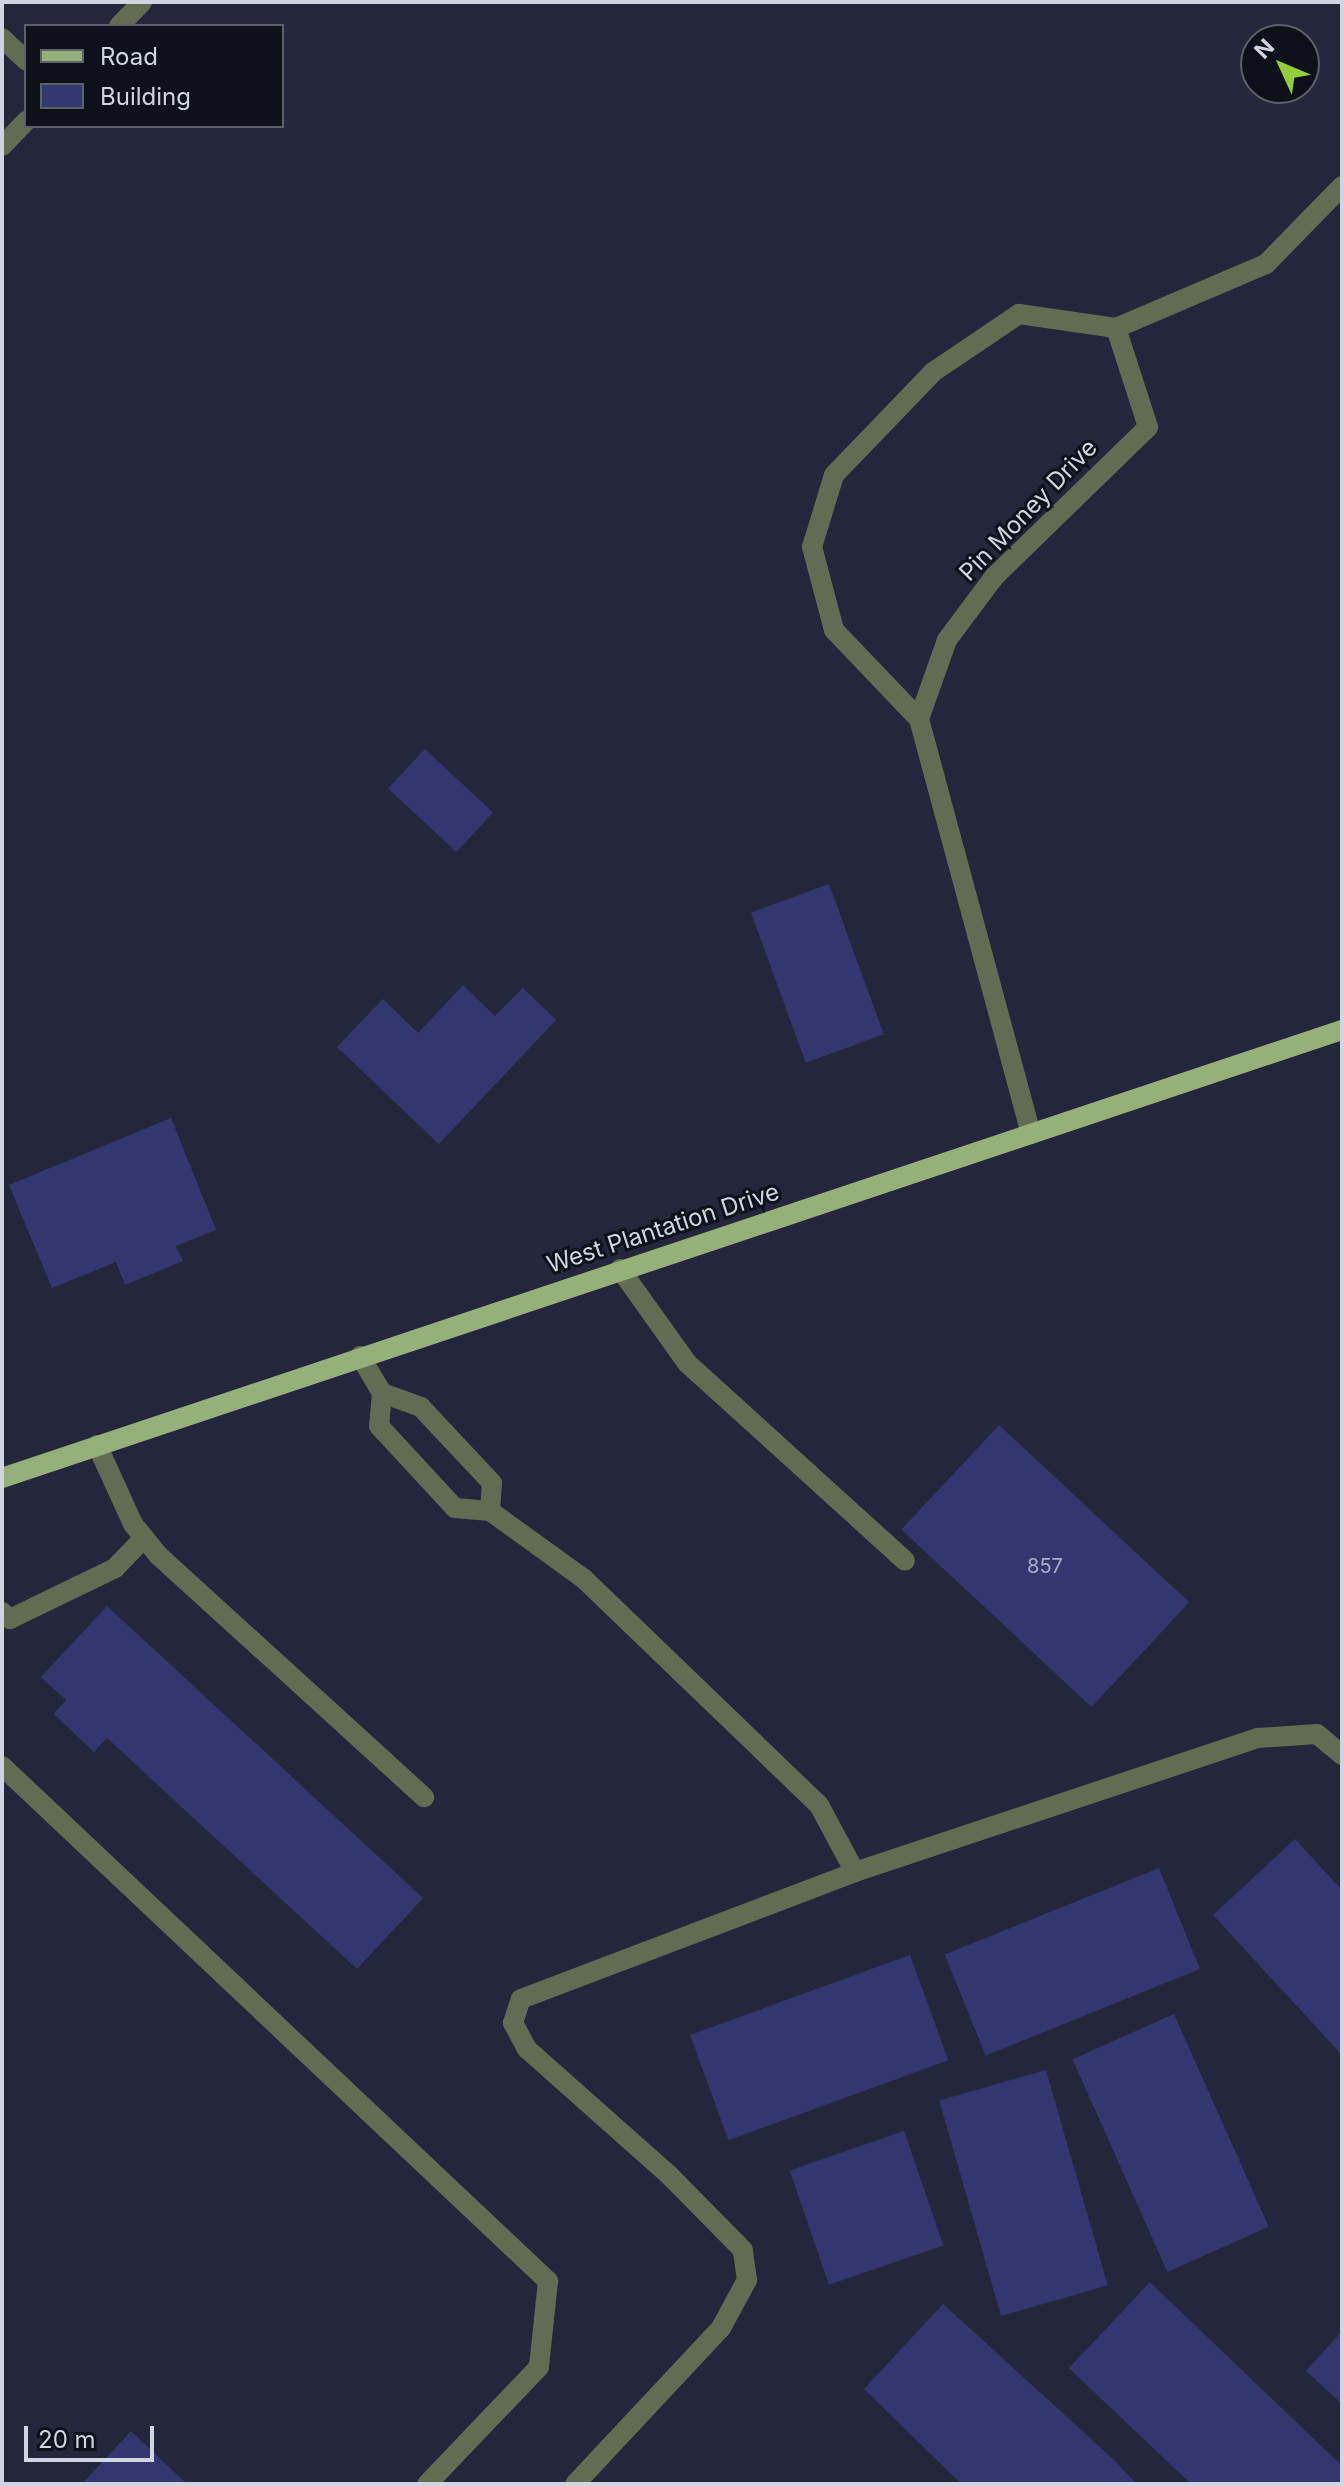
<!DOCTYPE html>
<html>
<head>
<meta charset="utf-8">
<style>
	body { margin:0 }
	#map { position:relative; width:1344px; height:2486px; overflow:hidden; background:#24273b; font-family:Inter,sans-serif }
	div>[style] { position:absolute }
	.building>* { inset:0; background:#32386f; transform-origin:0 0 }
	.minor>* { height:20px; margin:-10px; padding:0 10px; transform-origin:10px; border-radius:10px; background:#606d53 }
	.major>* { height:20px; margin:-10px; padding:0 10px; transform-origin:10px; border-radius:10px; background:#96b07a }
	span { translate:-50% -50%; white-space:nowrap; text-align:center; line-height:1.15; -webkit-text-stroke:6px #0f111a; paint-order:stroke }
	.number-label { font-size:20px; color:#a9adc4 }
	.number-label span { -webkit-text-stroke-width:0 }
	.street-label { font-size:24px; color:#d1d4e1 }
	.frame { position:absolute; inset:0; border:4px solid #d1d4e1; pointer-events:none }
	.legend { position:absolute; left:24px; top:24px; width:260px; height:104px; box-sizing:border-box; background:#0f111a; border:2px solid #5d5f6a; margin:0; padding:10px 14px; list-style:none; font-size:24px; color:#d1d4e1 }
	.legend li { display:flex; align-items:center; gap:16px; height:40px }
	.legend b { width:40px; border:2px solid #5d5f6a }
	.north { position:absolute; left:1240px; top:24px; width:80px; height:80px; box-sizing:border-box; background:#0f111a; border:2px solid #5d5f6a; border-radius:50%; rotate:314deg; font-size:22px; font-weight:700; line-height:32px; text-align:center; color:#d1d4e1 }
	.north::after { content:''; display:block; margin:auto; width:28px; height:36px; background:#93cd3e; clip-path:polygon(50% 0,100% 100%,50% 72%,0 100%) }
	.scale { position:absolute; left:24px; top:2426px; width:130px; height:36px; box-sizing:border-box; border:4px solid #d1d4e1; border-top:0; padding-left:10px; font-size:24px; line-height:28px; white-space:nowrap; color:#d1d4e1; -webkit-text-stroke:6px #0f111a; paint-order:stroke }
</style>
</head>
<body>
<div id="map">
	<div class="building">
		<div style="left:425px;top:749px;width:93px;height:54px;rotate:43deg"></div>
		<div style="left:829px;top:884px;width:160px;height:83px;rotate:70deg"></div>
		<div style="clip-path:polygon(463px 985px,495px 1016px,523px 988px,556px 1020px,439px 1144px,337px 1047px,383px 999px,418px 1033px)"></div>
		<div style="clip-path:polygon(171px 1118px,216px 1230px,176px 1246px,183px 1261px,125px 1285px,116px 1262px,52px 1288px,9px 1185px)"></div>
		<div style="left:999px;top:1425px;width:260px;height:143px;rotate:43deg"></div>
		<div style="clip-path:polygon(107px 1606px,423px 1898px,357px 1969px,107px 1738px,94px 1752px,54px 1714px,66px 1700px,41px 1677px)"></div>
		<div style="clip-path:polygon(1295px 1839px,1342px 1890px,1342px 2055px,1213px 1915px)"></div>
		<div style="left:1159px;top:1868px;width:109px;height:231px;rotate:68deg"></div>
		<div style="left:910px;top:1955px;width:112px;height:234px;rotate:70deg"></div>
		<div style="left:1174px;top:2014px;width:233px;height:111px;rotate:66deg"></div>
		<div style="left:1046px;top:2070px;width:224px;height:111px;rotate:74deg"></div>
		<div style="left:904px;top:2131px;width:121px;height:121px;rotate:71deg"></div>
		<div style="clip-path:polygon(1150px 2282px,1342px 2466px,1342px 2484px,1191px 2484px,1069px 2368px)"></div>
		<div style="clip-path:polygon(943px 2304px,1112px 2458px,1137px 2484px,962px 2484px,945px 2468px,864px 2389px)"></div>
		<div style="clip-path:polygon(1342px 2331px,1342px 2404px,1306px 2371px)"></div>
		<div style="clip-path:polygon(131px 2431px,187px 2484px,82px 2484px)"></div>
	</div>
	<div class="minor">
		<div style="left:119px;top:26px;width:33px;rotate:-46deg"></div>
		<div style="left:2px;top:38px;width:33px;rotate:43deg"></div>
		<div style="left:2px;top:146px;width:35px;rotate:-46deg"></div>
		<div style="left:1116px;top:328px;width:163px;rotate:-23.1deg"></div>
		<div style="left:1266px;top:264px;width:109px;rotate:-45.7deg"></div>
		<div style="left:919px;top:719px;width:123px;rotate:-133.7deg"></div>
		<div style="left:834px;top:630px;width:86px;rotate:-104.8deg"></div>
		<div style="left:812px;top:547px;width:75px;rotate:-73deg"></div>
		<div style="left:834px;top:475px;width:143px;rotate:-46.1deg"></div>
		<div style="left:933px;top:372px;width:104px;rotate:-34deg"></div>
		<div style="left:1019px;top:314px;width:98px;rotate:8.2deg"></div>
		<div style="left:1031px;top:1134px;width:430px;rotate:-105.1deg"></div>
		<div style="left:919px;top:719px;width:84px;rotate:-70.5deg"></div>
		<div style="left:947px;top:640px;width:79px;rotate:-53.3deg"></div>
		<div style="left:994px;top:577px;width:215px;rotate:-44.2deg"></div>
		<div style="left:1148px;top:427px;width:104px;rotate:-107.9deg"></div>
		<div style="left:620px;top:1269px;width:115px;rotate:54.5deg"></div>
		<div style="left:687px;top:1363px;width:294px;rotate:42.2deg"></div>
		<div style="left:360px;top:1356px;width:43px;rotate:59.3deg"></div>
		<div style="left:97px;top:1445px;width:87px;rotate:65.5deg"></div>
		<div style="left:133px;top:1524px;width:40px;rotate:51deg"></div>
		<div style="left:158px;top:1555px;width:360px;rotate:42.3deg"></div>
		<div style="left:490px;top:1511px;width:28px;rotate:-86deg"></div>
		<div style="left:492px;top:1483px;width:104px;rotate:-133.1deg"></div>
		<div style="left:421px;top:1407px;width:41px;rotate:-160.3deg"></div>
		<div style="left:382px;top:1393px;width:33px;rotate:95deg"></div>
		<div style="left:379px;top:1426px;width:112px;rotate:47.2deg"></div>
		<div style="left:455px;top:1508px;width:35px;rotate:5deg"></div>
		<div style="left:490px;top:1511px;width:115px;rotate:35.8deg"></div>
		<div style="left:583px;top:1578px;width:327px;rotate:43.9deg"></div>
		<div style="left:819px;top:1805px;width:76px;rotate:61.8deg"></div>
		<div style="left:2px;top:1612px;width:11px;rotate:41deg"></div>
		<div style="left:10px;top:1619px;width:117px;rotate:-25.9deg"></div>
		<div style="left:115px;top:1568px;width:42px;rotate:-46deg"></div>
		<div style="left:2px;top:1766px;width:751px;rotate:43.33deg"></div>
		<div style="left:548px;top:2281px;width:86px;rotate:96deg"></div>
		<div style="left:539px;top:2367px;width:162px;rotate:133.7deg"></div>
		<div style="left:575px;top:2484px;width:214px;rotate:-46.9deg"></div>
		<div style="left:721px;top:2328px;width:55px;rotate:-61.6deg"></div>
		<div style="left:747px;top:2280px;width:30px;rotate:-98deg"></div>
		<div style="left:743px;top:2250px;width:105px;rotate:-134.6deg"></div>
		<div style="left:669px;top:2175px;width:190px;rotate:-138.4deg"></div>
		<div style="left:527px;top:2049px;width:30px;rotate:-118deg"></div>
		<div style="left:513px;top:2023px;width:25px;rotate:-72deg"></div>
		<div style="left:521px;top:1999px;width:357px;rotate:-20.8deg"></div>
		<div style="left:855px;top:1872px;width:425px;rotate:-18.4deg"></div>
		<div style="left:1258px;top:1738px;width:59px;rotate:-3.9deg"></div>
		<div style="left:1317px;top:1734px;width:33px;rotate:40deg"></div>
	</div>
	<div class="major">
		<div style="left:2px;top:1478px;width:1413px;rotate:-18.49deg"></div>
	</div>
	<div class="number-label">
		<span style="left:1045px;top:1566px">857</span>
	</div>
	<div class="street-label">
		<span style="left:1028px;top:510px;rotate:-46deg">Pin Money Drive</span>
		<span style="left:663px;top:1228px;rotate:-18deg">West Plantation Drive</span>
	</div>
	<div class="frame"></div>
	<ul class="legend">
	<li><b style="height:10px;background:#96b07a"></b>Road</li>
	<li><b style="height:22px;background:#32386f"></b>Building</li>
	</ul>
	<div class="north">N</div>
	<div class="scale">20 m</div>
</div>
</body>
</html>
